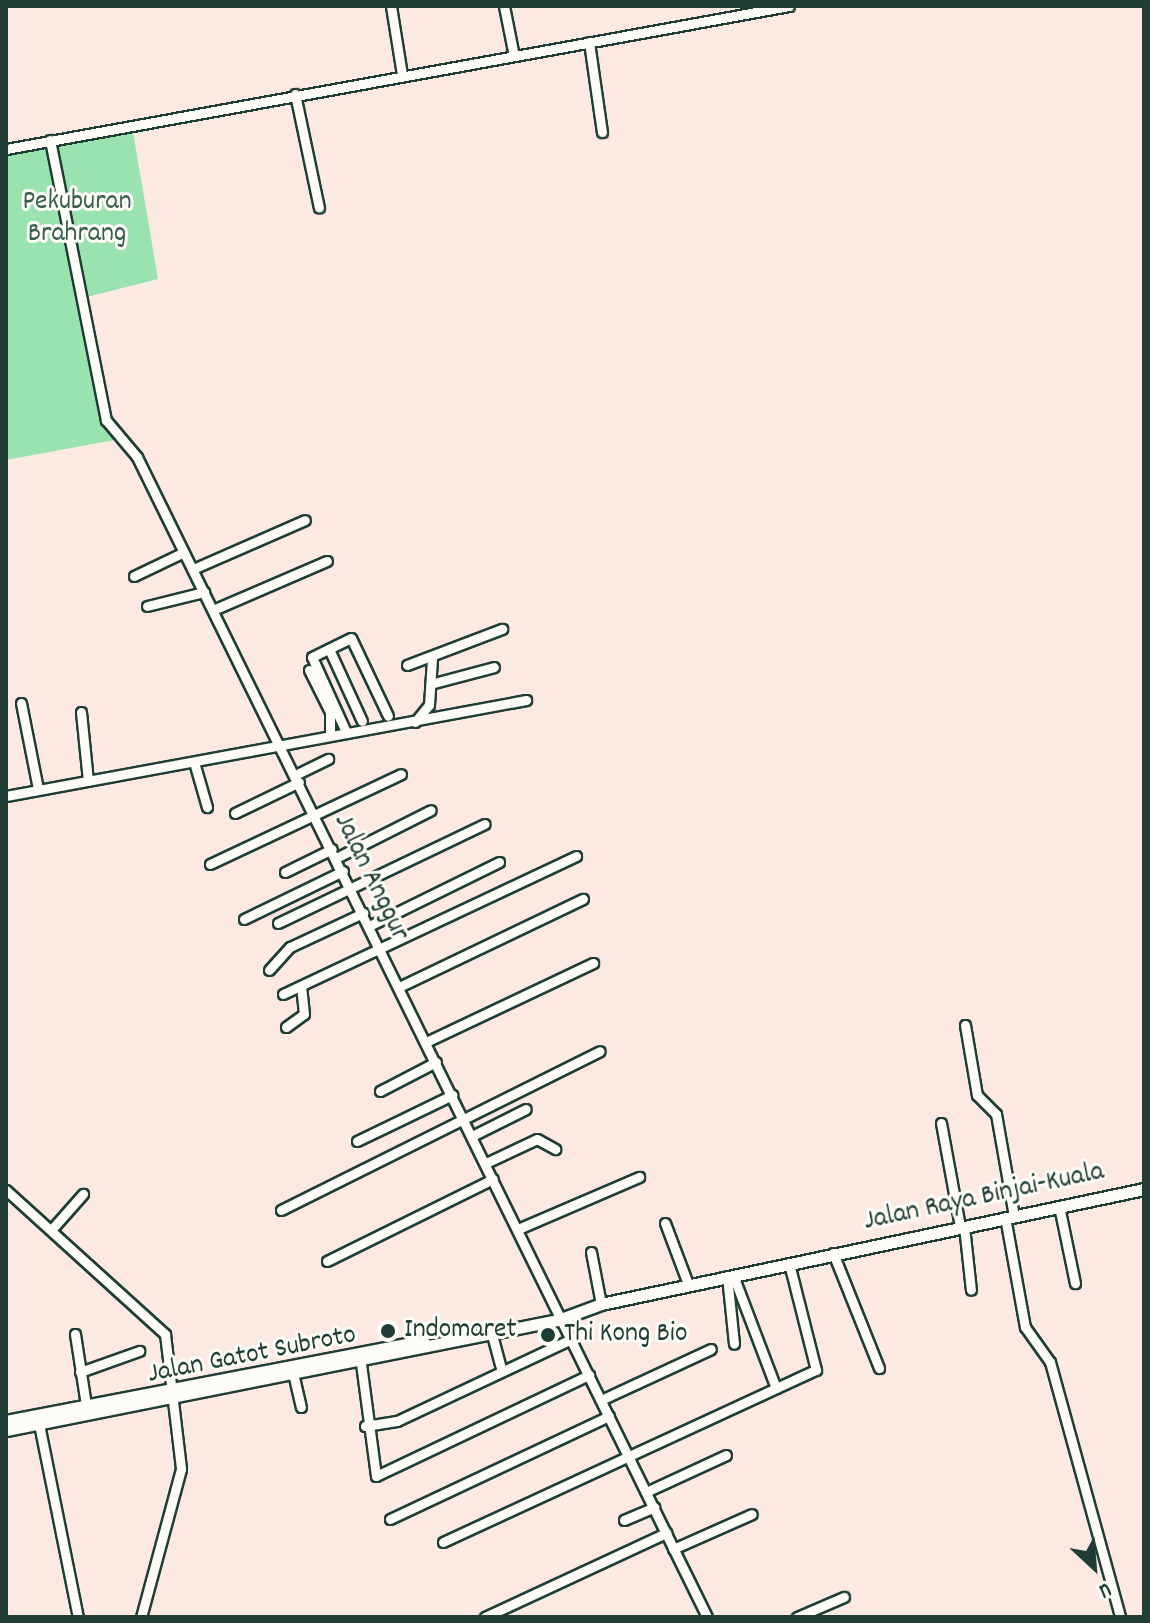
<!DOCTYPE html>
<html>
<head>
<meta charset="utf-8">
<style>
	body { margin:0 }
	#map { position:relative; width:1150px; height:1623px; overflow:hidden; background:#fceae2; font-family:Dekko,sans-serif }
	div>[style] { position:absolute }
	.green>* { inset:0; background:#9ae2b0 }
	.roads { filter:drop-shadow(2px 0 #1f3d34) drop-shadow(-2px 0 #1f3d34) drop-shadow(0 2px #1f3d34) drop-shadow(0 -2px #1f3d34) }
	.minor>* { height:9px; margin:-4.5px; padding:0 4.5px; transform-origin:4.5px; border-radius:4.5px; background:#fdfcf7 }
	.major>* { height:11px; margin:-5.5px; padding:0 5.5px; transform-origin:5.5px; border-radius:5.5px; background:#fdfcf7 }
	.dots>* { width:22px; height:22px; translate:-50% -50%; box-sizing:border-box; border:4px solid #fdfcf7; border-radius:50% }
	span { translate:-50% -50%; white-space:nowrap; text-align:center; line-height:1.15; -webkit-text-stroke:6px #fdfcf7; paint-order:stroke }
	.park-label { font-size:28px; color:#385e4d }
	.street-label { font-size:28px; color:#1f3d34 }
	.poi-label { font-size:28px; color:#1f3d34 }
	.left { translate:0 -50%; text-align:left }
	.frame { position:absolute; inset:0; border:8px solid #1f3d34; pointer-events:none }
	.north { position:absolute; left:1054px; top:1527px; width:80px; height:80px; -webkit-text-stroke:6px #fdfcf7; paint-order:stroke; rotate:154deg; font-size:22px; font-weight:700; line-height:32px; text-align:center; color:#1f3d34 }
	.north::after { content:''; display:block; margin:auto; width:28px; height:36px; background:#1f3d34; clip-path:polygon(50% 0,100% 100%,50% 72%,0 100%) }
</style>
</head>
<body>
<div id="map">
	<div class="green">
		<div style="clip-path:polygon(133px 132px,158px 279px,79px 299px,101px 416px,120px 439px,6px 460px,6px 156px)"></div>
	</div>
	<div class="roads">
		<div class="minor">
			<div style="left:391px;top:6px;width:70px;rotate:80.9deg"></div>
			<div style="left:504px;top:6px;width:51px;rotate:78.7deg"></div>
			<div style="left:589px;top:42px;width:91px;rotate:81.8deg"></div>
			<div style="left:295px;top:94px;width:116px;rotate:78.1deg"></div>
			<div style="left:50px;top:140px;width:286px;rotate:78.7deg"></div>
			<div style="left:106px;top:420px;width:48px;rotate:50deg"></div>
			<div style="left:137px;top:457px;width:1292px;rotate:63.83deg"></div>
			<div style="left:6px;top:149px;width:796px;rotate:-10.35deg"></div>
			<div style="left:193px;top:569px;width:122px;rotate:-23.6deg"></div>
			<div style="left:134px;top:576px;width:55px;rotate:-25.6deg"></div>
			<div style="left:147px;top:606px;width:59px;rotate:-13.8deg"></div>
			<div style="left:213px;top:610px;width:124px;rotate:-23.3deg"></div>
			<div style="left:329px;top:649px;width:79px;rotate:65.4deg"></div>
			<div style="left:407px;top:665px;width:102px;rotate:-20.8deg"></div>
			<div style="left:309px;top:670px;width:47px;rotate:63.4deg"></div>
			<div style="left:330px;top:712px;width:22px;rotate:90deg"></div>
			<div style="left:434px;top:683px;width:62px;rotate:-14.9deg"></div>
			<div style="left:21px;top:703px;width:88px;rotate:78.8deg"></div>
			<div style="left:81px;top:712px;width:69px;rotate:84.2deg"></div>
			<div style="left:415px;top:722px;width:22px;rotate:-51deg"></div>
			<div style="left:429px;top:705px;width:47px;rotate:-86.3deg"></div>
			<div style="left:346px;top:732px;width:82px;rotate:-114.4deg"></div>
			<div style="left:312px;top:657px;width:43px;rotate:-26deg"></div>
			<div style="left:351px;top:638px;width:86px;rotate:64.6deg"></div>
			<div style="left:194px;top:762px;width:47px;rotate:73.9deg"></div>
			<div style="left:295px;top:775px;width:37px;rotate:-26deg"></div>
			<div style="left:6px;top:796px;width:529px;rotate:-10.46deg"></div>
			<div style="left:235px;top:813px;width:71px;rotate:-25.8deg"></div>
			<div style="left:336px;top:858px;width:106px;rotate:-26.8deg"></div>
			<div style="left:210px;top:864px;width:211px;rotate:-25.2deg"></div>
			<div style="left:285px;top:872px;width:52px;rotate:-26.1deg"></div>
			<div style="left:244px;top:919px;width:110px;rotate:-25.9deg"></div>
			<div style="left:278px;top:923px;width:229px;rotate:-25.6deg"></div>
			<div style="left:369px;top:926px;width:145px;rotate:-26.2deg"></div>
			<div style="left:269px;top:970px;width:31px;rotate:-48deg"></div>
			<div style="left:290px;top:947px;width:81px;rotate:-25deg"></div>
			<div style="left:399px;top:987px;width:204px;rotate:-25.6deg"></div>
			<div style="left:283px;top:994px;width:324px;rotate:-25.2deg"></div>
			<div style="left:965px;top:1025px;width:71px;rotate:80.3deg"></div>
			<div style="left:977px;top:1095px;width:27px;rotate:45deg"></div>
			<div style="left:996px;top:1114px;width:104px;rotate:80deg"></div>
			<div style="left:286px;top:1027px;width:22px;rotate:-36deg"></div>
			<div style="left:304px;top:1014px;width:28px;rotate:-96deg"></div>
			<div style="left:426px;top:1042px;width:185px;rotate:-25.3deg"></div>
			<div style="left:380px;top:1091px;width:63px;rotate:-27.4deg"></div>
			<div style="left:941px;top:1123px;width:106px;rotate:79.6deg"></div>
			<div style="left:472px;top:1136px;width:60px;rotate:-26.6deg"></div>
			<div style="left:357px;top:1141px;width:106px;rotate:-25.8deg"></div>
			<div style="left:486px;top:1163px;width:56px;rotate:-25.2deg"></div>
			<div style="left:537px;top:1139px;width:21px;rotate:29deg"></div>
			<div style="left:6px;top:1190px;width:215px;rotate:42.2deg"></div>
			<div style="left:165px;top:1334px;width:136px;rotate:83.2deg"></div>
			<div style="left:181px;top:1469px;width:153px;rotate:105.1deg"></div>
			<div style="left:1059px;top:1206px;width:79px;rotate:78.3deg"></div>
			<div style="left:281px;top:1210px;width:356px;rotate:-26.5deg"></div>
			<div style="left:1005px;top:1217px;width:112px;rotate:79.7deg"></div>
			<div style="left:1025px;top:1327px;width:43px;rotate:54.5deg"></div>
			<div style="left:1050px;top:1362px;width:264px;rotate:74.6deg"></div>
			<div style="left:665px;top:1223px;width:65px;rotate:69.3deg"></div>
			<div style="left:964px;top:1226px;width:64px;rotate:83.8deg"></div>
			<div style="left:52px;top:1229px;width:47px;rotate:-48.5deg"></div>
			<div style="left:518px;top:1229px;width:132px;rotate:-23.3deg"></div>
			<div style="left:591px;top:1252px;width:53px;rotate:79.1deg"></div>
			<div style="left:833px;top:1253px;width:124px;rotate:68.2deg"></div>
			<div style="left:327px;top:1261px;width:185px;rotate:-26.3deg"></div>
			<div style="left:733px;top:1275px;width:121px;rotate:69.2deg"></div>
			<div style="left:727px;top:1276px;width:68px;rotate:84.1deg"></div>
			<div style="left:491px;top:1331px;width:39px;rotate:75deg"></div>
			<div style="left:75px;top:1334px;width:72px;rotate:81.2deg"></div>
			<div style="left:360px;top:1356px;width:121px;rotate:82.4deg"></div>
			<div style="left:376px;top:1476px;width:236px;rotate:-25.4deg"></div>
			<div style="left:80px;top:1372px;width:63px;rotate:-19.6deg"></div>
			<div style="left:293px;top:1373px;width:35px;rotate:77deg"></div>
			<div style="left:601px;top:1400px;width:121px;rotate:-24.9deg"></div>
			<div style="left:39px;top:1424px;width:197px;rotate:78.6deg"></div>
			<div style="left:365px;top:1426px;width:32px;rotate:-9deg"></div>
			<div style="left:397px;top:1421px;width:190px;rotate:-25.2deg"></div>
			<div style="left:646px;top:1492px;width:88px;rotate:-24.8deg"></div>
			<div style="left:390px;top:1519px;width:242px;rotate:-25.2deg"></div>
			<div style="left:624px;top:1520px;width:33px;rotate:-23deg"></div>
			<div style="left:443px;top:1542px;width:411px;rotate:-24.8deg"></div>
			<div style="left:816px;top:1370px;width:110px;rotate:-104.2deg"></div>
			<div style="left:673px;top:1549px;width:86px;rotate:-23.9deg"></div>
			<div style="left:485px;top:1617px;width:200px;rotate:-24.9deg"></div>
			<div style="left:797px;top:1617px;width:51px;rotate:-23.1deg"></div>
		</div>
		<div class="major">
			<div style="left:6px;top:1421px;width:425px;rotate:-10.9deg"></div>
			<div style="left:6px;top:1430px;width:563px;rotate:-11.27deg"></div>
			<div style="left:558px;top:1320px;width:46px;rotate:-20.4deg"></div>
			<div style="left:601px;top:1304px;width:555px;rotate:-11.96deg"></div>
		</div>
	</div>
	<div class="dots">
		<div style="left:388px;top:1331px;background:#1f3d34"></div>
		<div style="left:548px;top:1335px;background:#1f3d34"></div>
	</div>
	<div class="park-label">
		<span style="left:77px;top:219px">Pekuburan<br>Brahrang</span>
	</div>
	<div class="street-label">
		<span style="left:370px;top:878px;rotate:64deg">Jalan Anggur</span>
		<span style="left:984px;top:1198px;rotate:-12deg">Jalan Raya Binjai-Kuala</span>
		<span style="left:252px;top:1356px;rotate:-11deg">Jalan Gatot Subroto</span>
	</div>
	<div class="poi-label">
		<span class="left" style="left:404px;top:1331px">Indomaret</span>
		<span class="left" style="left:564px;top:1335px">Thi Kong Bio</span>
	</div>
	<div class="frame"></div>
	<div class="north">U</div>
</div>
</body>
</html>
